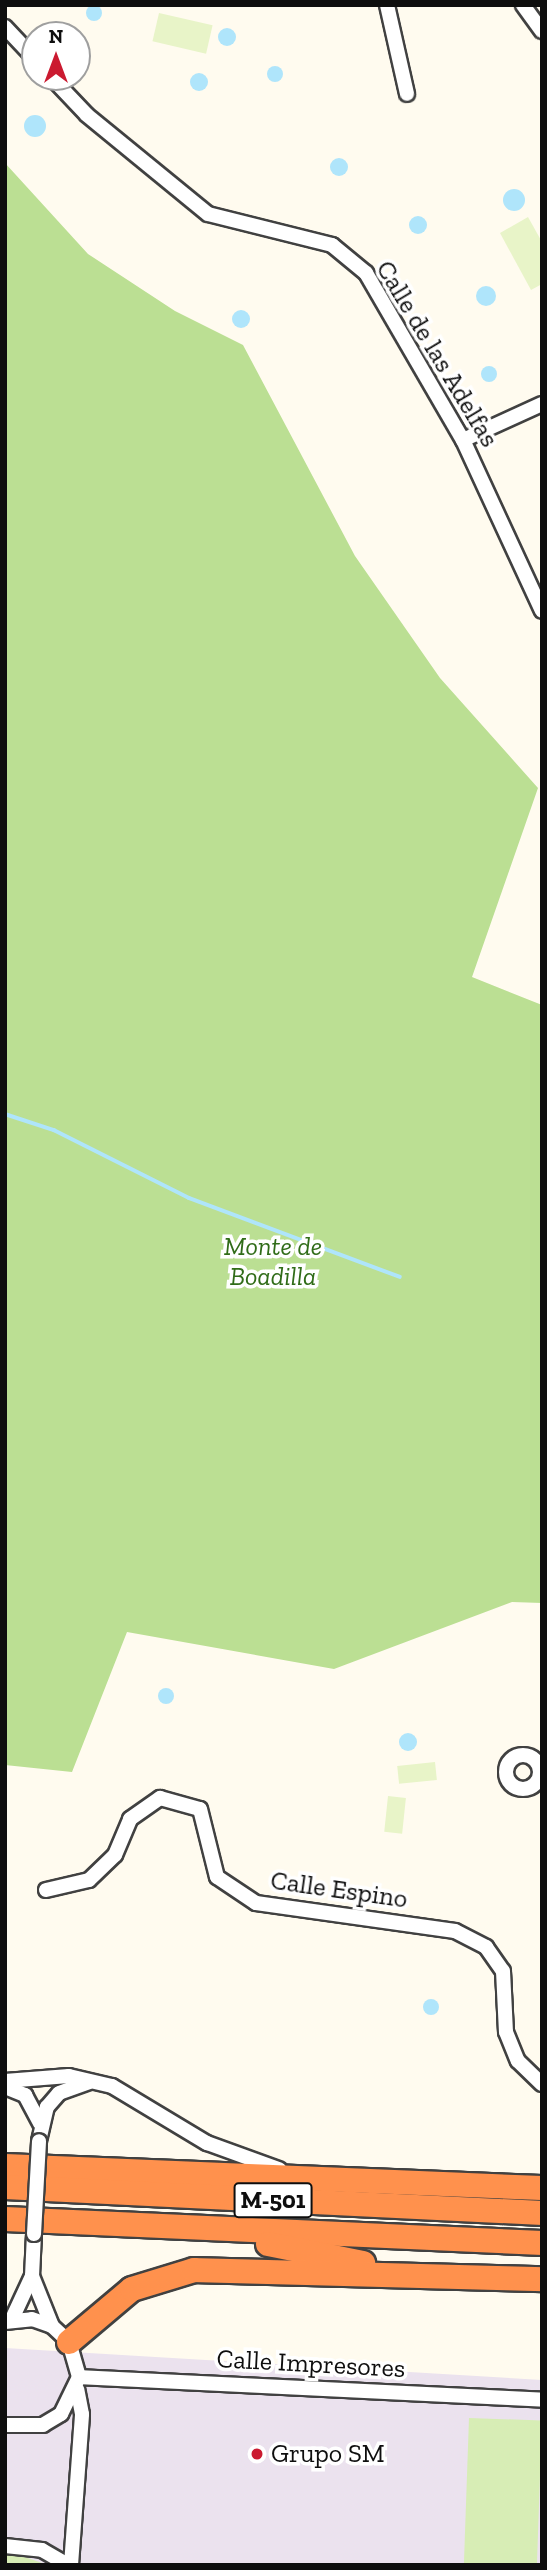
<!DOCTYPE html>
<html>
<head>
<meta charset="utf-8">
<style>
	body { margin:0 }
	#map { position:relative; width:547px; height:2570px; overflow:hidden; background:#fffbef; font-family:"Zilla Slab",serif }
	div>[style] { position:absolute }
	.industrial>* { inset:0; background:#ebe2ee }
	.green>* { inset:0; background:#d7edb5; transform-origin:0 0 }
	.forest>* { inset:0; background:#bbdf93 }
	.pitch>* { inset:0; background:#e8f4c8; transform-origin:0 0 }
	.water>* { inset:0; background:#afe5fb }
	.round { border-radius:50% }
	.stream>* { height:3.5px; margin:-1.75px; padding:0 1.75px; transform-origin:1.75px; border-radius:1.75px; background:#afe5fb }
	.roads { filter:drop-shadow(2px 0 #414141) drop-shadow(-2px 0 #414141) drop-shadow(0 2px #414141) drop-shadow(0 -2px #414141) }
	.minor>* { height:14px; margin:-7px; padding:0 7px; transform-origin:7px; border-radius:7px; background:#fff }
	.minor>.ring { margin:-7px; padding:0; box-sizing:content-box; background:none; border:14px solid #fff; border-radius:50% }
	.motorway>* { height:24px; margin:-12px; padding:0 12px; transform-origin:12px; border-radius:12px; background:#ff914d }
	.bridges { filter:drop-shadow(2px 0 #414141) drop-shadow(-2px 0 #414141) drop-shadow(0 2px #414141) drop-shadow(0 -2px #414141) }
	.minor-bridge>* { height:14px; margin:-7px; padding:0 7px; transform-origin:7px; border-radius:7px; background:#fff }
	.dots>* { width:19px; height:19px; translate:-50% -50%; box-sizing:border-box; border:4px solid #fff; border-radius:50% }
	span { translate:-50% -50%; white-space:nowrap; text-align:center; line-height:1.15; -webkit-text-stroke:7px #fff; paint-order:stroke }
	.shield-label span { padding:2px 5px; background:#fff; border:2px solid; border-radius:5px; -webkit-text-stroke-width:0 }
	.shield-label { font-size:24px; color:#0e0e0e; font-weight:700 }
	.street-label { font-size:26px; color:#0e0e0e }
	.park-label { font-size:26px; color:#306c18; font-style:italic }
	.poi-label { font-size:26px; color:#0e0e0e }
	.left { translate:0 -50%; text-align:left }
	.frame { position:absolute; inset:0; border:7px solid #0e0e0e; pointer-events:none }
	.north { position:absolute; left:21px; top:21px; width:70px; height:70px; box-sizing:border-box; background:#fff; border:2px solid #9f9f9f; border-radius:50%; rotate:0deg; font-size:19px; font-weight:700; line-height:28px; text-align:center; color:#0e0e0e }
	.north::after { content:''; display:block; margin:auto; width:24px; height:32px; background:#cb1a30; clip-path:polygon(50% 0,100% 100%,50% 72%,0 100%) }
</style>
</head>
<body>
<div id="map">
	<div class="industrial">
		<div style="clip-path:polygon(5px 2348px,542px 2380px,542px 2565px,5px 2565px)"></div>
	</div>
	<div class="green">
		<div style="left:469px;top:2418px;width:73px;height:147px;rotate:2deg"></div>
		<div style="clip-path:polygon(5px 2554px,19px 2555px,48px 2565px,5px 2565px)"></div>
	</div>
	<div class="forest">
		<div style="clip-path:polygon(5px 163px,88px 254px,175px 311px,243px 345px,355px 556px,440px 678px,538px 788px,472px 977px,542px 1005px,542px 1603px,512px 1602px,334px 1669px,127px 1632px,72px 1772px,5px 1765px)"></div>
	</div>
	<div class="pitch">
		<div style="left:159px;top:13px;width:55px;height:29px;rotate:13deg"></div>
		<div style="clip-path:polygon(528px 217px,542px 242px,542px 284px,531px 290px,500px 233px)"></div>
		<div style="left:435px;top:1762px;width:18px;height:38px;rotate:84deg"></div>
		<div style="left:388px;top:1796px;width:18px;height:36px;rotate:6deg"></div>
	</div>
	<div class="water">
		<div class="round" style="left:86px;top:5px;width:16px;height:16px"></div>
		<div class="round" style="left:218px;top:28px;width:18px;height:18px"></div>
		<div class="round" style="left:267px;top:66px;width:16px;height:16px"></div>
		<div class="round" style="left:190px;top:73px;width:18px;height:18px"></div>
		<div class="round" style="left:24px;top:115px;width:22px;height:22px"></div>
		<div class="round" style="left:330px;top:158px;width:18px;height:18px"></div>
		<div class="round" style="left:503px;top:189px;width:22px;height:22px"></div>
		<div class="round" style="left:409px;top:216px;width:18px;height:18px"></div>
		<div class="round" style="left:476px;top:286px;width:20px;height:20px"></div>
		<div class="round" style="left:232px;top:310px;width:18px;height:18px"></div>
		<div class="round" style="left:481px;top:366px;width:16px;height:16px"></div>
		<div class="round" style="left:158px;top:1688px;width:16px;height:16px"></div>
		<div class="round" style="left:399px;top:1733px;width:18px;height:18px"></div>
		<div class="round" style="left:423px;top:1999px;width:16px;height:16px"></div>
	</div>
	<div class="stream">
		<div style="left:5px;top:1114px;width:52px;rotate:18.1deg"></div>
		<div style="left:54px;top:1130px;width:151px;rotate:26.7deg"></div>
		<div style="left:189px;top:1198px;width:225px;rotate:20.5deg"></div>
	</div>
	<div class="roads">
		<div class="minor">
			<div style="left:387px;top:5px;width:91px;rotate:77.3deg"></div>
			<div style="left:523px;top:5px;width:32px;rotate:54deg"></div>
			<div style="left:5px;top:27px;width:44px;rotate:46.8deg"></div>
			<div style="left:51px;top:77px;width:52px;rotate:46.5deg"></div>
			<div style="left:87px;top:115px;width:156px;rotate:39.3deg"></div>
			<div style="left:208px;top:214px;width:128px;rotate:14deg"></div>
			<div style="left:332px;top:245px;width:44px;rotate:39.5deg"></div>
			<div style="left:366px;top:273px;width:193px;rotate:59.9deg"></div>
			<div style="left:463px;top:440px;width:188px;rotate:65.2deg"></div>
			<div style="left:463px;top:440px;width:87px;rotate:-24.5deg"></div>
			<div class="ring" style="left:506px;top:1755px;width:20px;height:20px"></div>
			<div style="left:46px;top:1890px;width:44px;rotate:-13.1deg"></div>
			<div style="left:89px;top:1880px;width:36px;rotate:-44deg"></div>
			<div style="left:115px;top:1855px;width:39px;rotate:-67deg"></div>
			<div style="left:130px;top:1819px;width:37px;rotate:-35deg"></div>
			<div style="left:160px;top:1798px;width:41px;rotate:15.4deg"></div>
			<div style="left:200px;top:1809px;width:70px;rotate:76deg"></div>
			<div style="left:217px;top:1877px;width:47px;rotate:33.7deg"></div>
			<div style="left:256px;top:1903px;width:201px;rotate:8deg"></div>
			<div style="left:455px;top:1931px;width:35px;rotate:27deg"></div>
			<div style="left:486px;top:1947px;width:29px;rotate:55deg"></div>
			<div style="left:503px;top:1971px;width:61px;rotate:87.2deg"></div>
			<div style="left:506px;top:2032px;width:31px;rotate:68deg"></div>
			<div style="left:518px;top:2061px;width:33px;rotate:44deg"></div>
			<div style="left:5px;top:2081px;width:64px;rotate:-4.5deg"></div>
			<div style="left:69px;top:2076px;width:44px;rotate:13.1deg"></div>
			<div style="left:112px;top:2086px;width:111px;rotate:31deg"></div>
			<div style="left:207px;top:2143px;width:77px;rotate:19.9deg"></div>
			<div style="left:5px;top:2087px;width:22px;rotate:22deg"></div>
			<div style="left:25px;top:2095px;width:32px;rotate:62deg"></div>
			<div style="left:39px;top:2141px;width:35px;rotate:-77deg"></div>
			<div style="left:47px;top:2107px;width:18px;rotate:-49deg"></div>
			<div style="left:59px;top:2093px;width:32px;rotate:-20deg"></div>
			<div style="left:34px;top:2234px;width:42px;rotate:92.7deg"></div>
			<div style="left:32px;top:2276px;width:54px;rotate:68.2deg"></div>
			<div style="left:12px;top:2319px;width:47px;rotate:-65.1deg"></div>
			<div style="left:5px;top:2322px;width:27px;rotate:-6deg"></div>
			<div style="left:32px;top:2319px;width:21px;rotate:19deg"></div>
			<div style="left:52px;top:2326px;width:23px;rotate:43deg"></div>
			<div style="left:69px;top:2342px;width:36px;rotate:74deg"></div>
			<div style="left:79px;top:2377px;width:41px;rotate:115.9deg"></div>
			<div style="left:61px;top:2414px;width:21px;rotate:149deg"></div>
			<div style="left:43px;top:2425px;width:38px;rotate:180deg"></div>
			<div style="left:79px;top:2377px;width:464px;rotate:2.8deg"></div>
			<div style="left:5px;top:2546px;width:37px;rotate:6deg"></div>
			<div style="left:42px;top:2550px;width:30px;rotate:30deg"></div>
			<div style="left:71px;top:2565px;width:151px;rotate:-85.8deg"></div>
			<div style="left:82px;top:2414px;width:25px;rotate:-101deg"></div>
		</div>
		<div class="motorway">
			<div style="left:5px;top:2166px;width:537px;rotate:2.35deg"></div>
			<div style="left:5px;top:2187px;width:538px;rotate:2.77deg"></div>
			<div style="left:5px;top:2219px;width:538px;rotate:2.56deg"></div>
			<div style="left:268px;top:2244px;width:97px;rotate:11.3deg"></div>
			<div style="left:69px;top:2342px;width:82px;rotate:-40.1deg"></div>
			<div style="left:132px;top:2289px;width:65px;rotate:-17deg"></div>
			<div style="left:194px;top:2270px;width:348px;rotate:1.5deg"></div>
		</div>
	</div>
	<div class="bridges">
		<div class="minor-bridge">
			<div style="left:34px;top:2234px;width:93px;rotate:-86.9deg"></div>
		</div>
	</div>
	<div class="dots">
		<div style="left:257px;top:2454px;background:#cb1a30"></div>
	</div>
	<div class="shield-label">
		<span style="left:273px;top:2200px">M-501</span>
	</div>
	<div class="street-label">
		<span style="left:437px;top:354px;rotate:59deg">Calle de las Adelfas</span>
		<span style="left:339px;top:1890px;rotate:8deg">Calle Espino</span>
		<span style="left:311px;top:2364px;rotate:3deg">Calle Impresores</span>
	</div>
	<div class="park-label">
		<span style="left:273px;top:1262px">Monte de<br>Boadilla</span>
	</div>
	<div class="poi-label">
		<span class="left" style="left:271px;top:2454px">Grupo SM</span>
	</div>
	<div class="frame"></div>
	<div class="north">N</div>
</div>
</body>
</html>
